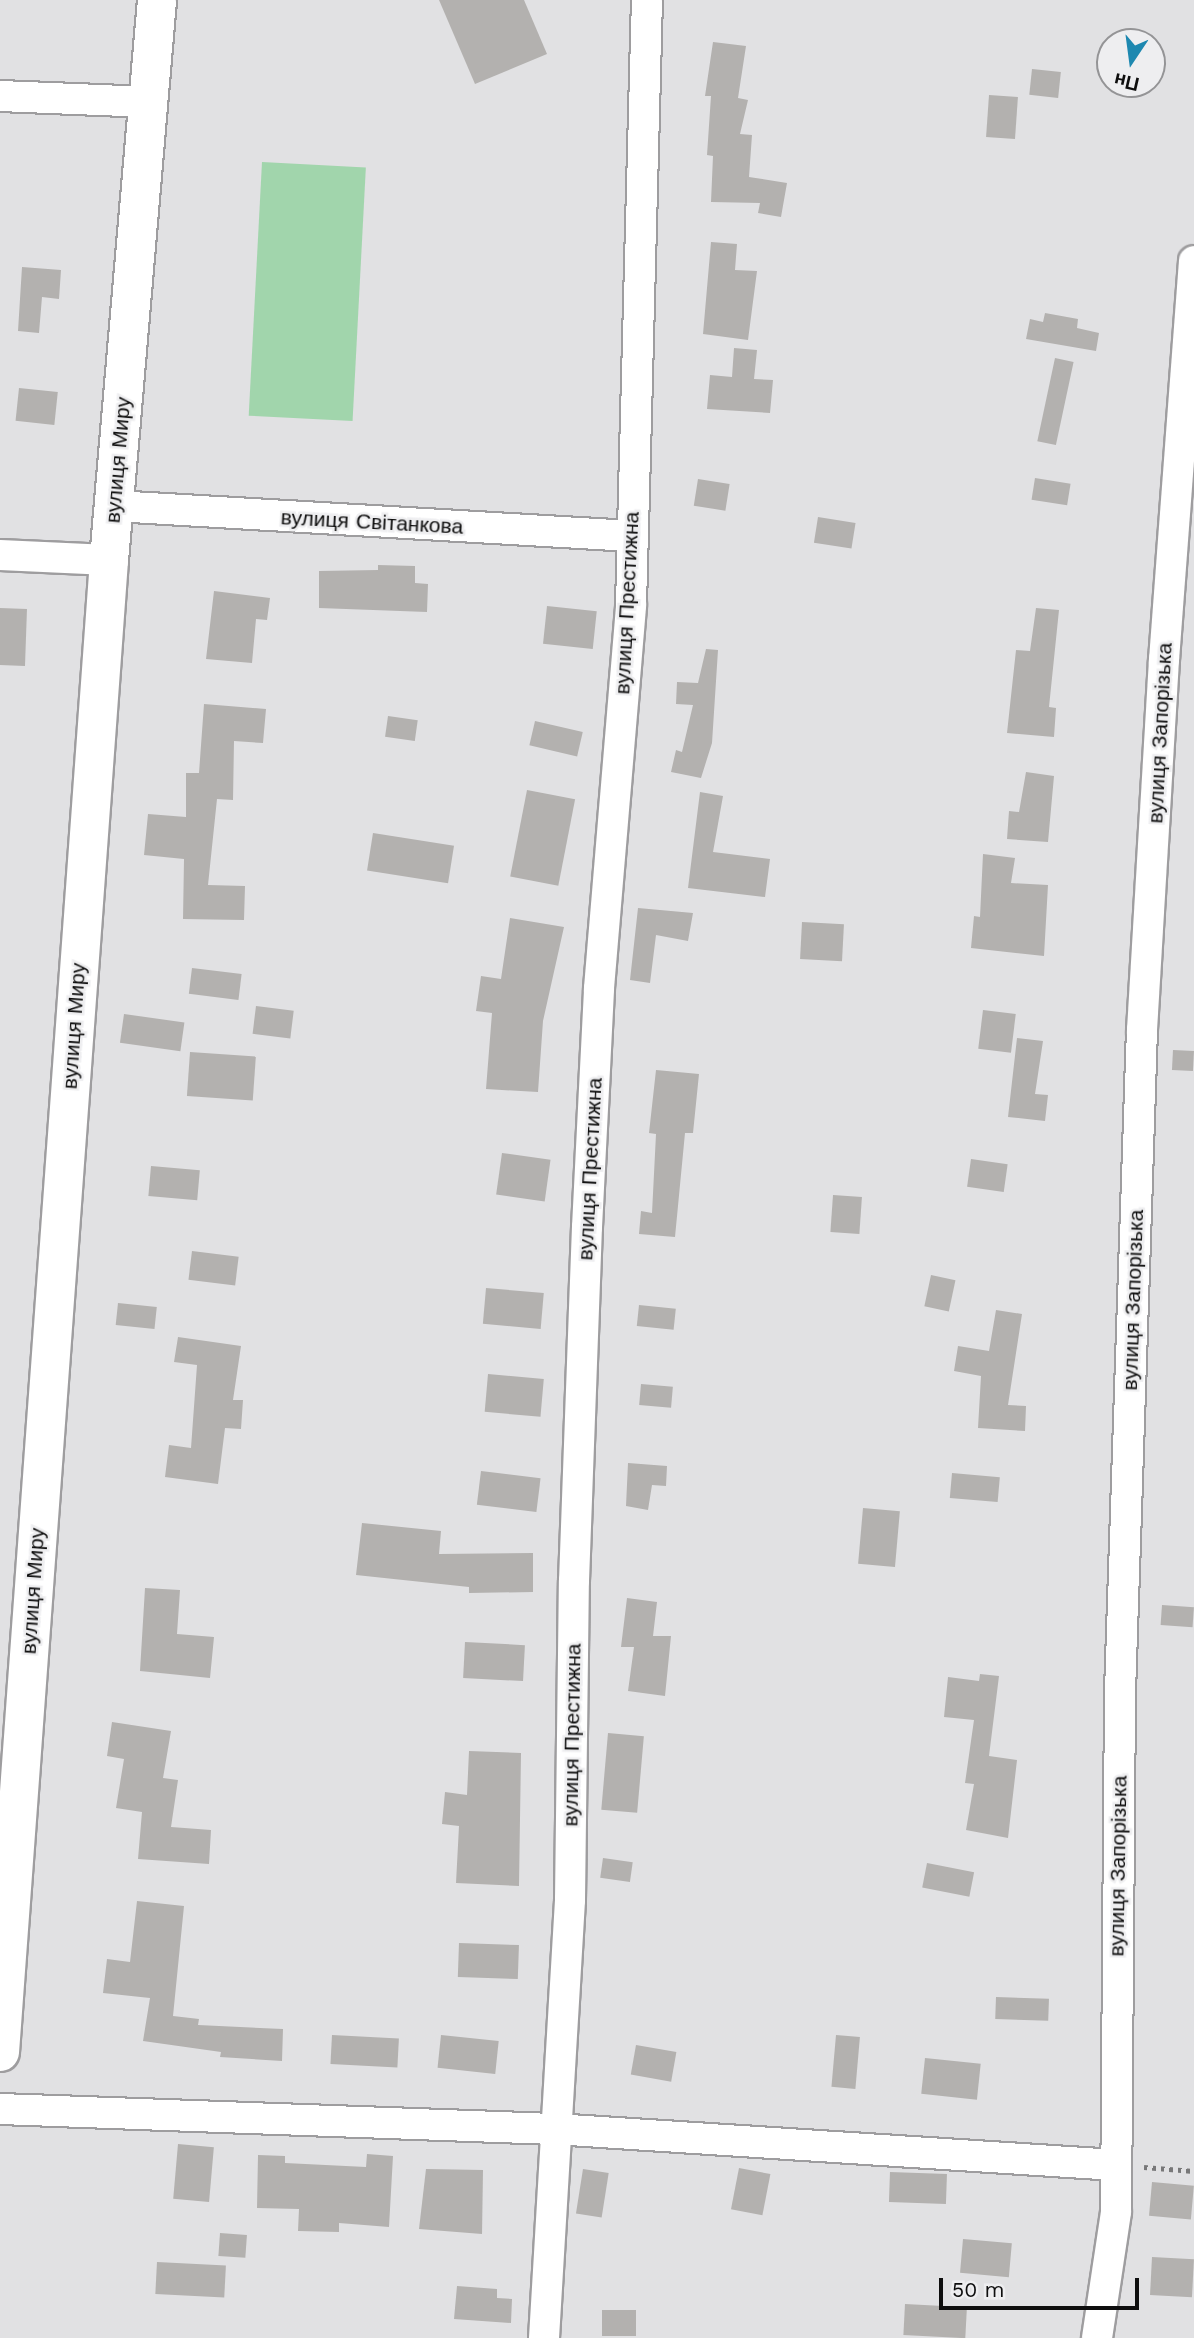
<!DOCTYPE html>
<html>
<head>
<meta charset="utf-8">
<style>
	body { margin:0 }
	#map { position:relative; width:1194px; height:2338px; overflow:hidden; background:#e1e1e3; font-family:"Work Sans",sans-serif }
	div>[style] { position:absolute }
	.green>* { inset:0; background:#a1d5ac; transform-origin:0 0 }
	.building>* { inset:0; background:#b3b1af; transform-origin:0 0 }
	.path>* { height:4.5px; margin-top:-2.25px; transform-origin:0; background:repeating-linear-gradient(90deg,#787879 0 3.5px,transparent 0 8.5px) }
	.roads { filter:drop-shadow(2px 0 #9e9d9f) drop-shadow(-2px 0 #9e9d9f) drop-shadow(0 2px #9e9d9f) drop-shadow(0 -2px #9e9d9f) }
	.street>* { height:30px; margin:-15px; padding:0 15px; transform-origin:15px; border-radius:15px; background:#fff }
	.secondary>* { height:38px; margin:-19px; padding:0 19px; transform-origin:19px; border-radius:19px; background:#fff }
	span { translate:-50% -50%; white-space:nowrap; text-align:center; line-height:1.15; -webkit-text-stroke:5px #eeeef0; paint-order:stroke }
	.street-label { font-size:21px; color:#0e0e0e }
	.north { position:absolute; left:1096px; top:28px; width:70px; height:70px; box-sizing:border-box; background:#eeeef0; border:2px solid #949496; border-radius:50%; rotate:193deg; font-size:19px; font-weight:700; line-height:28px; text-align:center; color:#0e0e0e }
	.north::after { content:''; display:block; margin:auto; width:24px; height:32px; background:#1d88b0; clip-path:polygon(50% 0,100% 100%,50% 72%,0 100%) }
	.scale { position:absolute; left:939px; top:2278px; width:200px; height:32px; box-sizing:border-box; border:4px solid #0e0e0e; border-top:0; padding-left:9px; font-size:21px; line-height:24px; white-space:nowrap; color:#0e0e0e; -webkit-text-stroke:5px #eeeef0; paint-order:stroke }
</style>
</head>
<body>
<div id="map">
	<div class="green">
		<div style="left:262px;top:162px;width:104px;height:254px;rotate:3deg"></div>
	</div>
	<div class="building">
		<div style="clip-path:polygon(439px 0,524px 0,547px 54px,475px 84px)"></div>
		<div style="clip-path:polygon(713px 42px,746px 46px,738px 98px,748px 100px,740px 134px,752px 135px,749px 177px,787px 183px,781px 217px,758px 213px,760px 203px,711px 202px,713px 156px,707px 155px,711px 96px,705px 96px)"></div>
		<div style="left:1032px;top:69px;width:29px;height:26px;rotate:6deg"></div>
		<div style="left:989px;top:95px;width:29px;height:42px;rotate:4deg"></div>
		<div style="clip-path:polygon(711px 242px,737px 244px,735px 270px,757px 271px,748px 340px,703px 334px)"></div>
		<div style="clip-path:polygon(22px 267px,61px 270px,59px 299px,42px 297px,39px 333px,18px 331px)"></div>
		<div style="clip-path:polygon(1045px 313px,1078px 319px,1077px 328px,1099px 333px,1096px 351px,1026px 339px,1030px 319px,1043px 322px)"></div>
		<div style="clip-path:polygon(734px 348px,757px 350px,754px 379px,773px 380px,770px 413px,707px 409px,710px 375px,732px 377px)"></div>
		<div style="left:1055px;top:358px;width:19px;height:85px;rotate:12deg"></div>
		<div style="left:19px;top:388px;width:39px;height:33px;rotate:6deg"></div>
		<div style="left:1035px;top:478px;width:36px;height:22px;rotate:9deg"></div>
		<div style="left:698px;top:479px;width:32px;height:27px;rotate:9deg"></div>
		<div style="left:818px;top:517px;width:38px;height:26px;rotate:9deg"></div>
		<div style="clip-path:polygon(378px 565px,415px 566px,415px 583px,428px 584px,427px 612px,319px 608px,319px 571px,378px 570px)"></div>
		<div style="clip-path:polygon(214px 591px,270px 598px,267px 620px,256px 619px,252px 663px,206px 659px)"></div>
		<div style="left:547px;top:606px;width:50px;height:38px;rotate:6deg"></div>
		<div style="left:0;top:608px;width:27px;height:57px;rotate:2deg"></div>
		<div style="clip-path:polygon(1036px 608px,1059px 610px,1049px 707px,1056px 708px,1054px 737px,1007px 733px,1016px 650px,1030px 651px)"></div>
		<div style="clip-path:polygon(706px 649px,718px 650px,712px 743px,701px 778px,671px 772px,676px 750px,682px 752px,693px 705px,676px 704px,677px 682px,698px 683px)"></div>
		<div style="clip-path:polygon(204px 704px,266px 709px,263px 743px,234px 741px,233px 800px,217px 799px,208px 885px,245px 886px,244px 920px,183px 919px,184px 859px,144px 855px,148px 814px,186px 817px,186px 773px,199px 773px)"></div>
		<div style="left:388px;top:716px;width:30px;height:21px;rotate:8deg"></div>
		<div style="left:535px;top:721px;width:49px;height:25px;rotate:13deg"></div>
		<div style="clip-path:polygon(1026px 772px,1054px 776px,1048px 842px,1007px 839px,1009px 811px,1019px 812px)"></div>
		<div style="left:527px;top:790px;width:49px;height:88px;rotate:11deg"></div>
		<div style="clip-path:polygon(700px 792px,723px 796px,713px 852px,770px 859px,765px 897px,688px 888px)"></div>
		<div style="left:373px;top:833px;width:82px;height:38px;rotate:9deg"></div>
		<div style="clip-path:polygon(983px 854px,1015px 858px,1011px 883px,1048px 885px,1044px 956px,971px 948px,974px 916px,980px 917px)"></div>
		<div style="clip-path:polygon(638px 908px,693px 913px,688px 941px,656px 935px,650px 983px,630px 980px)"></div>
		<div style="clip-path:polygon(510px 918px,564px 927px,543px 1021px,538px 1092px,486px 1089px,492px 1013px,476px 1011px,481px 976px,501px 979px)"></div>
		<div style="left:802px;top:922px;width:42px;height:37px;rotate:3deg"></div>
		<div style="left:192px;top:968px;width:50px;height:26px;rotate:7deg"></div>
		<div style="left:256px;top:1006px;width:38px;height:28px;rotate:7deg"></div>
		<div style="left:983px;top:1010px;width:33px;height:39px;rotate:7deg"></div>
		<div style="left:124px;top:1014px;width:61px;height:29px;rotate:8deg"></div>
		<div style="clip-path:polygon(1017px 1038px,1043px 1041px,1035px 1094px,1048px 1095px,1045px 1121px,1008px 1117px)"></div>
		<div style="left:1173px;top:1050px;width:21px;height:20px;rotate:3deg"></div>
		<div style="left:190px;top:1052px;width:66px;height:44px;rotate:4deg"></div>
		<div style="clip-path:polygon(656px 1070px,699px 1074px,693px 1133px,685px 1133px,675px 1237px,639px 1234px,641px 1211px,652px 1213px,656px 1134px,649px 1133px)"></div>
		<div style="left:502px;top:1153px;width:49px;height:42px;rotate:8deg"></div>
		<div style="left:971px;top:1159px;width:37px;height:28px;rotate:8deg"></div>
		<div style="left:151px;top:1166px;width:49px;height:30px;rotate:5deg"></div>
		<div style="left:833px;top:1195px;width:29px;height:37px;rotate:4deg"></div>
		<div style="left:192px;top:1251px;width:47px;height:29px;rotate:7deg"></div>
		<div style="left:931px;top:1275px;width:25px;height:32px;rotate:12deg"></div>
		<div style="left:486px;top:1288px;width:58px;height:36px;rotate:5deg"></div>
		<div style="left:118px;top:1303px;width:39px;height:22px;rotate:6deg"></div>
		<div style="left:639px;top:1305px;width:37px;height:21px;rotate:6deg"></div>
		<div style="clip-path:polygon(996px 1310px,1022px 1314px,1008px 1405px,1026px 1406px,1025px 1431px,978px 1428px,981px 1376px,954px 1371px,958px 1346px,989px 1351px)"></div>
		<div style="clip-path:polygon(178px 1337px,241px 1346px,233px 1400px,243px 1400px,241px 1429px,225px 1428px,218px 1484px,165px 1477px,169px 1445px,191px 1448px,197px 1365px,174px 1362px)"></div>
		<div style="left:488px;top:1374px;width:56px;height:38px;rotate:5deg"></div>
		<div style="left:641px;top:1384px;width:32px;height:21px;rotate:5deg"></div>
		<div style="clip-path:polygon(628px 1463px,667px 1466px,666px 1486px,652px 1485px,648px 1510px,626px 1506px)"></div>
		<div style="left:481px;top:1471px;width:60px;height:34px;rotate:7deg"></div>
		<div style="left:952px;top:1473px;width:48px;height:25px;rotate:5deg"></div>
		<div style="left:863px;top:1508px;width:37px;height:56px;rotate:5deg"></div>
		<div style="clip-path:polygon(362px 1523px,441px 1531px,439px 1554px,533px 1553px,533px 1592px,469px 1593px,469px 1587px,356px 1575px)"></div>
		<div style="clip-path:polygon(145px 1588px,180px 1590px,177px 1634px,214px 1637px,210px 1678px,140px 1671px)"></div>
		<div style="clip-path:polygon(627px 1598px,657px 1602px,653px 1636px,671px 1636px,665px 1696px,628px 1691px,634px 1647px,621px 1647px)"></div>
		<div style="left:1162px;top:1605px;width:32px;height:20px;rotate:4deg"></div>
		<div style="left:465px;top:1642px;width:60px;height:36px;rotate:3deg"></div>
		<div style="clip-path:polygon(980px 1674px,999px 1676px,989px 1756px,1017px 1760px,1008px 1838px,966px 1830px,974px 1784px,965px 1783px,974px 1720px,944px 1717px,948px 1677px,979px 1681px)"></div>
		<div style="clip-path:polygon(112px 1722px,171px 1731px,163px 1778px,178px 1780px,171px 1827px,211px 1830px,209px 1864px,138px 1859px,142px 1812px,116px 1808px,124px 1759px,107px 1756px)"></div>
		<div style="left:608px;top:1733px;width:36px;height:77px;rotate:5deg"></div>
		<div style="clip-path:polygon(469px 1751px,521px 1753px,519px 1886px,456px 1883px,459px 1826px,442px 1824px,445px 1792px,467px 1795px)"></div>
		<div style="left:603px;top:1858px;width:30px;height:20px;rotate:8deg"></div>
		<div style="left:927px;top:1863px;width:48px;height:25px;rotate:11deg"></div>
		<div style="clip-path:polygon(137px 1901px,184px 1906px,173px 2016px,199px 2019px,198px 2025px,283px 2029px,282px 2061px,220px 2057px,221px 2052px,143px 2041px,150px 1998px,103px 1993px,107px 1959px,130px 1962px)"></div>
		<div style="left:459px;top:1943px;width:60px;height:34px;rotate:2deg"></div>
		<div style="left:996px;top:1997px;width:53px;height:22px;rotate:2deg"></div>
		<div style="left:332px;top:2035px;width:67px;height:29px;rotate:3deg"></div>
		<div style="left:441px;top:2035px;width:58px;height:33px;rotate:6deg"></div>
		<div style="left:836px;top:2035px;width:24px;height:52px;rotate:5deg"></div>
		<div style="left:636px;top:2045px;width:41px;height:30px;rotate:10deg"></div>
		<div style="left:925px;top:2058px;width:56px;height:36px;rotate:6deg"></div>
		<div style="left:178px;top:2144px;width:36px;height:55px;rotate:5deg"></div>
		<div style="clip-path:polygon(367px 2154px,393px 2156px,389px 2227px,339px 2223px,339px 2232px,298px 2231px,299px 2209px,257px 2208px,258px 2155px,285px 2156px,285px 2163px,366px 2167px)"></div>
		<div style="left:739px;top:2168px;width:32px;height:42px;rotate:11deg"></div>
		<div style="clip-path:polygon(426px 2169px,483px 2170px,482px 2234px,419px 2229px)"></div>
		<div style="left:583px;top:2169px;width:26px;height:45px;rotate:9deg"></div>
		<div style="left:890px;top:2172px;width:57px;height:30px;rotate:2deg"></div>
		<div style="left:1152px;top:2182px;width:42px;height:34px;rotate:5deg"></div>
		<div style="left:220px;top:2233px;width:27px;height:23px;rotate:4deg"></div>
		<div style="left:963px;top:2239px;width:49px;height:34px;rotate:5deg"></div>
		<div style="left:1152px;top:2257px;width:42px;height:38px;rotate:3deg"></div>
		<div style="left:157px;top:2262px;width:69px;height:32px;rotate:3deg"></div>
		<div style="clip-path:polygon(457px 2286px,497px 2289px,497px 2298px,512px 2299px,511px 2323px,454px 2319px)"></div>
		<div style="left:905px;top:2304px;width:62px;height:31px;rotate:3deg"></div>
		<div style="left:636px;top:2310px;width:26px;height:34px;rotate:90deg"></div>
	</div>
	<div class="path">
		<div style="left:1144px;top:2167px;width:50px;rotate:4.6deg"></div>
	</div>
	<div class="roads">
		<div class="street">
			<div style="left:0;top:96px;width:150px;rotate:2.3deg"></div>
			<div style="left:114px;top:506px;width:518px;rotate:3.32deg"></div>
			<div style="left:0;top:555px;width:109px;rotate:2.6deg"></div>
			<div style="left:0;top:2109px;width:554px;rotate:2.07deg"></div>
			<div style="left:554px;top:2129px;width:562px;rotate:3.67deg"></div>
			<div style="left:544px;top:2338px;width:439px;rotate:-86.6deg"></div>
			<div style="left:570px;top:1900px;width:319px;rotate:-89.3deg"></div>
			<div style="left:574px;top:1581px;width:354px;rotate:-87.9deg"></div>
			<div style="left:587px;top:1227px;width:239px;rotate:-87.1deg"></div>
			<div style="left:599px;top:988px;width:384px;rotate:-85.2deg"></div>
			<div style="left:631px;top:605px;width:605px;rotate:-88.49deg"></div>
			<div style="left:1097px;top:2338px;width:127px;rotate:-81.4deg"></div>
			<div style="left:1116px;top:2212px;width:520px;rotate:-89.56deg"></div>
			<div style="left:1120px;top:1692px;width:662px;rotate:-88.1deg"></div>
			<div style="left:1142px;top:1030px;width:371px;rotate:-86.6deg"></div>
			<div style="left:1164px;top:660px;width:400px;rotate:-85.7deg"></div>
		</div>
		<div class="secondary">
			<div style="left:0;top:2052px;width:1496px;rotate:-85.82deg"></div>
			<div style="left:109px;top:560px;width:562px;rotate:-85.1deg"></div>
		</div>
	</div>
	<div class="street-label">
		<span style="left:118px;top:460px;rotate:-85deg">вулиця Миру</span>
		<span style="left:372px;top:522px;rotate:3deg">вулиця Світанкова</span>
		<span style="left:627px;top:603px;rotate:-87deg">вулиця Престижна</span>
		<span style="left:1160px;top:733px;rotate:-87deg">вулиця Запорізька</span>
		<span style="left:74px;top:1026px;rotate:-86deg">вулиця Миру</span>
		<span style="left:590px;top:1169px;rotate:-87deg">вулиця Престижна</span>
		<span style="left:1133px;top:1300px;rotate:-88deg">вулиця Запорізька</span>
		<span style="left:33px;top:1591px;rotate:-86deg">вулиця Миру</span>
		<span style="left:572px;top:1735px;rotate:-89deg">вулиця Престижна</span>
		<span style="left:1118px;top:1866px;rotate:-89deg">вулиця Запорізька</span>
	</div>
	<div class="north">Пн</div>
	<div class="scale">50 m</div>
</div>
</body>
</html>
